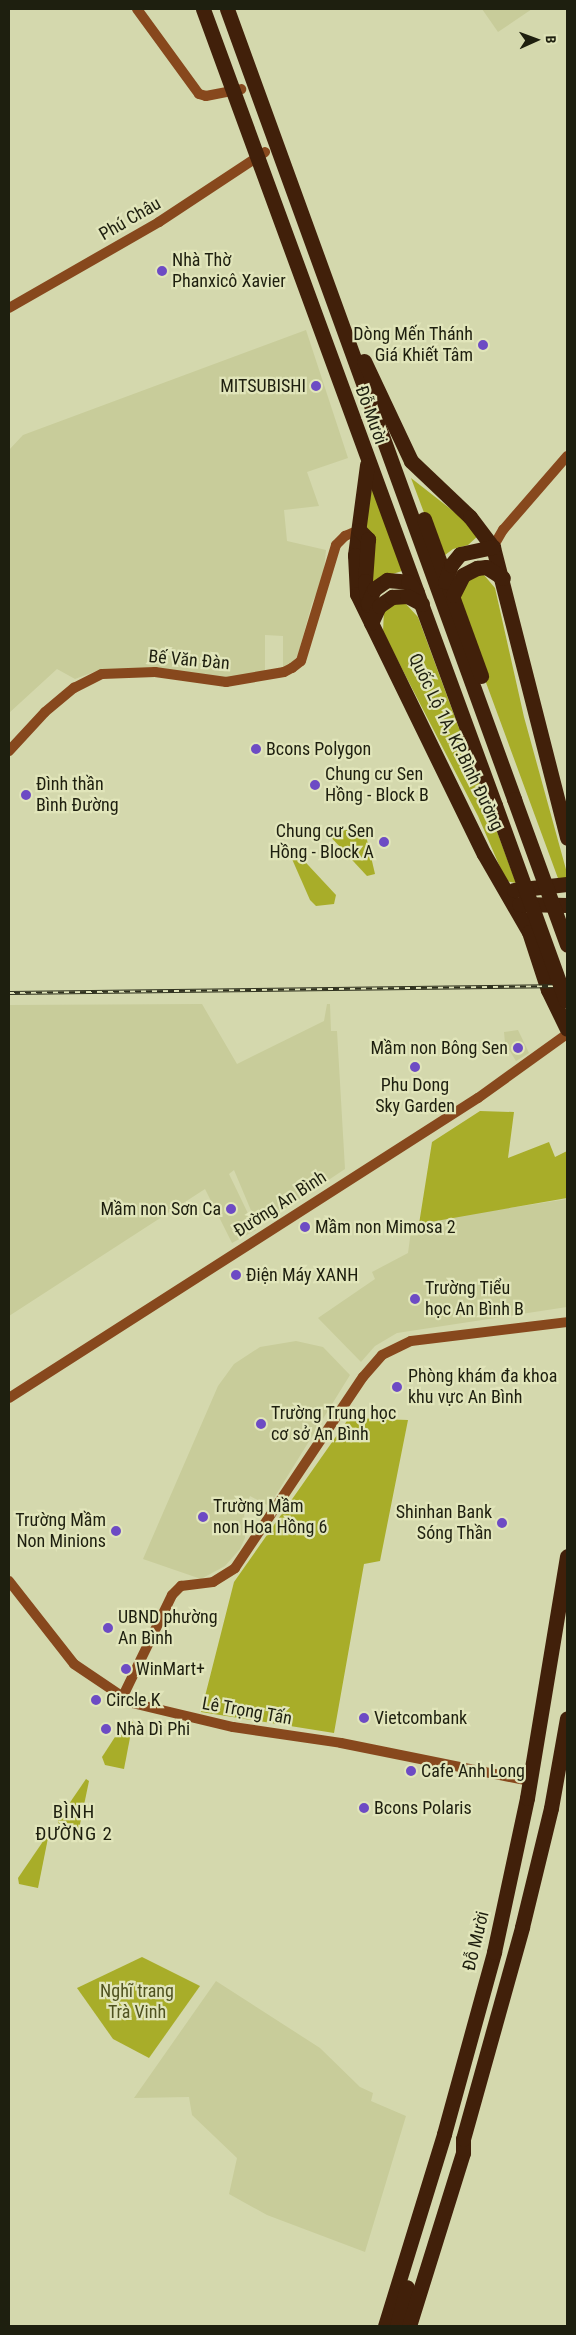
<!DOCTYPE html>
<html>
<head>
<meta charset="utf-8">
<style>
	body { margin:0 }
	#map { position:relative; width:576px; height:2335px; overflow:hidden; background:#d4d8ad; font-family:"Roboto Condensed",sans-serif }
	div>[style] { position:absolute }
	.built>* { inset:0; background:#c8cc9a }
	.green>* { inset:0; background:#a8ad29 }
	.secondary>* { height:10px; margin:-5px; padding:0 5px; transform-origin:5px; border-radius:5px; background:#87481d }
	.highway>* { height:15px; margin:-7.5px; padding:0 7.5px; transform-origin:7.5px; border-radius:7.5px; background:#41200a }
	.rail>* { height:4px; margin-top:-2px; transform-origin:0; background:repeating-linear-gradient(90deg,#e1e5ba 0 5.5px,#30321f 0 11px); box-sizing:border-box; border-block:1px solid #30321f }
	.highway-bridge>* { height:15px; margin:-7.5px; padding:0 7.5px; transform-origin:7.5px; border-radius:7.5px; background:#41200a }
	.dots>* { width:14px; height:14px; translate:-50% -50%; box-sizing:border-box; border:2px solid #e1e5ba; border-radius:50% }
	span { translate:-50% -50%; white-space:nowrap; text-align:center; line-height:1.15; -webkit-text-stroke:4.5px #e1e5ba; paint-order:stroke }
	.street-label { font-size:18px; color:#1e1f0f }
	.poi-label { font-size:18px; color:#1e1f0f }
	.left { translate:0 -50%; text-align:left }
	.right { translate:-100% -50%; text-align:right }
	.park-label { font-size:18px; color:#4f521f }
	.neighbourhood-label { font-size:19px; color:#1e1f0f; letter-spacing:1px }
	.frame { position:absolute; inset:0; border:10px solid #1e1f0f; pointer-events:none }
	.north { position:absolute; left:511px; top:15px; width:50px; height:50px; -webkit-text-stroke:4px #e1e5ba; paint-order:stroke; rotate:88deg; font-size:14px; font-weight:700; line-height:20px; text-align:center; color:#1e1f0f }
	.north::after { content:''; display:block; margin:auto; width:18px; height:22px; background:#1e1f0f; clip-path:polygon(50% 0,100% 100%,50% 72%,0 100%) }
</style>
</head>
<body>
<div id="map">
	<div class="built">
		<div style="clip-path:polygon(482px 9px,532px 9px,498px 32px)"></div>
		<div style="clip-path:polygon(306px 330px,348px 458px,307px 472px,319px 506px,284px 510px,287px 541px,326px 550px,323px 580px,312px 603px,298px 655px,291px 665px,283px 669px,283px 636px,265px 635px,265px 671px,223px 680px,99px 670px,75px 679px,57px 669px,9px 713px,9px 450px,23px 435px)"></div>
		<div style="clip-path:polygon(202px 1004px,237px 1064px,324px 1021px,327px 1004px,330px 1004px,331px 1031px,337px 1031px,345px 1169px,258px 1227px,234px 1170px,229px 1174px,256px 1230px,232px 1243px,205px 1189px,9px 1316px,9px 1005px)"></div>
		<div style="clip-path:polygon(518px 1030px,529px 1053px,516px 1061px,505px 1043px,504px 1032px)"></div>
		<div style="clip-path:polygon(567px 1199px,567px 1307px,397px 1333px,375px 1346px,361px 1362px,318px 1318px,375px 1279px,372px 1272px,408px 1253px,412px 1223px)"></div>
		<div style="clip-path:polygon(296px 1341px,323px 1347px,350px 1375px,269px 1506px,250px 1496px,244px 1509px,245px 1538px,240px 1549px,225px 1566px,201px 1579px,143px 1559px,218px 1386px,234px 1364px,260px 1347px)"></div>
		<div style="clip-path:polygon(216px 1981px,320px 2048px,360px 2087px,373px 2093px,371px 2101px,406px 2116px,365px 2252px,267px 2215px,229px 2194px,237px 2158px,192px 2115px,189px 2097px,134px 2098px)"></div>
	</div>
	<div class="green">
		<div style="clip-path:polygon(411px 478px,471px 525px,479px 535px,468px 545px,453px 549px,441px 558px)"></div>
		<div style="clip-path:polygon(372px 487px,402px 571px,380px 578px,367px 587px,365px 528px)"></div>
		<div style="clip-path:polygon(484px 575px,495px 588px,524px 717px,567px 873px,567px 878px,559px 881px,474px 650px,460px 601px,459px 588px,464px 576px)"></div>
		<div style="clip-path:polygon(404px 602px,418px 617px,516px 883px,506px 881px,478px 816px,383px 632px,384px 610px,389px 604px)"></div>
		<div style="clip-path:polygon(364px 827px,375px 874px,367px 876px,327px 833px)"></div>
		<div style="clip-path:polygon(295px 851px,336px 895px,334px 904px,316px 906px,310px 900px,292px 859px)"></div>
		<div style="clip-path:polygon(480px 1111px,514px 1112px,508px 1158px,549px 1142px,555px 1157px,567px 1151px,567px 1198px,419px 1224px,432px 1142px)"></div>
		<div style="clip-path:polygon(349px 1418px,408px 1420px,380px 1561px,364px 1564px,334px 1733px,201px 1712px,234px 1582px)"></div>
		<div style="clip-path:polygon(126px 1720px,133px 1722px,124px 1769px,105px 1765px,102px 1757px)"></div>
		<div style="clip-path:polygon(86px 1779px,89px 1781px,79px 1829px,59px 1825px,58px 1820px)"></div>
		<div style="clip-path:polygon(46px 1837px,48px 1838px,38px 1888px,19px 1884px,18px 1878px)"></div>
		<div style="clip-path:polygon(142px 1957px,200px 1986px,149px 2058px,113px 2039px,77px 1988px)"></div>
	</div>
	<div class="secondary">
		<div style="left:137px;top:9px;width:105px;rotate:53.9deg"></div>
		<div style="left:199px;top:94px;width:7px;rotate:16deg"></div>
		<div style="left:206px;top:96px;width:36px;rotate:-11deg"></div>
		<div style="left:9px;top:308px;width:173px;rotate:-29.8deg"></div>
		<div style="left:159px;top:222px;width:127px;rotate:-33.4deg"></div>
		<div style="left:493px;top:547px;width:20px;rotate:-60deg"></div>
		<div style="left:503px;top:530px;width:98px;rotate:-49.1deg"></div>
		<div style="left:9px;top:751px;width:53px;rotate:-47.3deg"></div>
		<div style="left:45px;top:712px;width:38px;rotate:-40deg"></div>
		<div style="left:74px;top:688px;width:31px;rotate:-27deg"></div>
		<div style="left:102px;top:674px;width:53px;rotate:-2.2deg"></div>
		<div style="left:155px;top:672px;width:72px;rotate:8deg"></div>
		<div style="left:226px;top:682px;width:59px;rotate:-9.8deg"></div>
		<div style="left:284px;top:672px;width:9px;rotate:-27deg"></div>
		<div style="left:292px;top:668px;width:11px;rotate:-38deg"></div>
		<div style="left:301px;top:661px;width:121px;rotate:-73.2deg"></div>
		<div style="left:336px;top:545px;width:13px;rotate:-45deg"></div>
		<div style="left:345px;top:536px;width:15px;rotate:-23deg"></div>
		<div style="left:9px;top:1398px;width:557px;rotate:-32.61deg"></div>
		<div style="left:478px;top:1098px;width:110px;rotate:-35.7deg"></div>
		<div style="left:9px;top:1581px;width:105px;rotate:51.9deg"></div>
		<div style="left:74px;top:1664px;width:70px;rotate:33.9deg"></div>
		<div style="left:132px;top:1703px;width:104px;rotate:13.4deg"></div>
		<div style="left:233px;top:1727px;width:109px;rotate:8.4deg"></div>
		<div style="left:341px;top:1743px;width:192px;rotate:11.4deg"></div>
		<div style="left:123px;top:1696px;width:112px;rotate:-64.1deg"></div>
		<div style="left:172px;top:1595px;width:13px;rotate:-45deg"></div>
		<div style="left:181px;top:1586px;width:32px;rotate:-7deg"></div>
		<div style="left:213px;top:1582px;width:26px;rotate:-32deg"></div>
		<div style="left:235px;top:1568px;width:230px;rotate:-56.2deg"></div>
		<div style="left:363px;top:1377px;width:29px;rotate:-49deg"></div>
		<div style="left:382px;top:1355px;width:32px;rotate:-26deg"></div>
		<div style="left:411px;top:1341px;width:157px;rotate:-6.9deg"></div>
	</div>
	<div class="highway">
		<div style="left:203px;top:9px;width:848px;rotate:69.86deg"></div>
		<div style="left:227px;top:9px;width:841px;rotate:70.03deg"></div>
		<div style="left:364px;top:361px;width:110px;rotate:64.8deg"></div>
		<div style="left:411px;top:461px;width:81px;rotate:43.5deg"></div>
		<div style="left:470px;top:517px;width:38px;rotate:53deg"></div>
		<div style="left:493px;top:547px;width:300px;rotate:75.7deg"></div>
		<div style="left:367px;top:465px;width:91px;rotate:97.6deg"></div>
		<div style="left:355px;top:555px;width:39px;rotate:87deg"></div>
		<div style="left:357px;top:594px;width:289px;rotate:64deg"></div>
		<div style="left:484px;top:854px;width:90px;rotate:60deg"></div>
		<div style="left:529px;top:932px;width:61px;rotate:71.9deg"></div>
		<div style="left:548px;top:990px;width:43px;rotate:64deg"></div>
		<div style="left:424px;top:519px;width:167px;rotate:70deg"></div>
		<div style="left:359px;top:530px;width:13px;rotate:45deg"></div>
		<div style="left:368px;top:539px;width:42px;rotate:94.1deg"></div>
		<div style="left:365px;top:581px;width:24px;rotate:83deg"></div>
		<div style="left:445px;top:582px;width:18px;rotate:-71deg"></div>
		<div style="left:451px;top:565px;width:14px;rotate:-51deg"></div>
		<div style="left:460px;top:554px;width:34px;rotate:-12deg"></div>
		<div style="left:453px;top:595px;width:22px;rotate:-63deg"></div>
		<div style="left:463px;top:575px;width:16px;rotate:-27deg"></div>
		<div style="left:477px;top:568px;width:9px;rotate:-6deg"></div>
		<div style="left:486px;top:567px;width:20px;rotate:33deg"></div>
		<div style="left:368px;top:603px;width:15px;rotate:-67deg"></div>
		<div style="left:374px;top:589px;width:16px;rotate:-35deg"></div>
		<div style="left:387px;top:580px;width:21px;rotate:5deg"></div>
		<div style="left:408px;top:582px;width:13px;rotate:48deg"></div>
		<div style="left:371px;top:623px;width:19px;rotate:-65deg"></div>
		<div style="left:379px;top:606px;width:16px;rotate:-35deg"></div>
		<div style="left:392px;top:597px;width:15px;rotate:-4deg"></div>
		<div style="left:407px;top:596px;width:17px;rotate:28deg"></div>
		<div style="left:514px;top:890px;width:53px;rotate:-6.5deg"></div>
		<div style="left:519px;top:904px;width:48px;rotate:1.2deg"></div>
		<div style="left:385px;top:2326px;width:201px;rotate:-72.9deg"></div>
		<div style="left:444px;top:2134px;width:189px;rotate:-74.6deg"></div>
		<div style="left:494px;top:1952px;width:157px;rotate:-77.9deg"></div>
		<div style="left:527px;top:1798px;width:245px;rotate:-80.6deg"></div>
		<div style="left:397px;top:2326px;width:40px;rotate:-75.6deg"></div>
		<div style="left:409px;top:2326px;width:181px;rotate:-72.7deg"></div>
		<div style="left:463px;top:2153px;width:14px;rotate:-90deg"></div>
		<div style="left:463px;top:2139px;width:220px;rotate:-74.4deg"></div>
		<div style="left:522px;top:1927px;width:122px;rotate:-76.3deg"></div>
		<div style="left:551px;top:1808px;width:91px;rotate:-79.9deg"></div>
	</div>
	<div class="rail">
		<div style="left:9px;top:993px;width:558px;rotate:-0.72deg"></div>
	</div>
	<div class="highway-bridge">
		<div style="left:514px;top:799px;width:155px;rotate:70deg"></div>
		<div style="left:495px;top:805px;width:208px;rotate:70.1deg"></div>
	</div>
	<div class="dots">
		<div style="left:162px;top:271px;background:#6d4bc4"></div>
		<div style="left:483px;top:345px;background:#6d4bc4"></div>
		<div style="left:316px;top:386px;background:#6d4bc4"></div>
		<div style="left:256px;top:749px;background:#6d4bc4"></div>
		<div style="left:315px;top:785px;background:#6d4bc4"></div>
		<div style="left:26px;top:795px;background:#6d4bc4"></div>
		<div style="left:384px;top:842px;background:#6d4bc4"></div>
		<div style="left:518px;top:1048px;background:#6d4bc4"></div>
		<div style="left:415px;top:1067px;background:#6d4bc4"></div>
		<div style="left:231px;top:1209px;background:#6d4bc4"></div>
		<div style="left:305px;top:1227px;background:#6d4bc4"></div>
		<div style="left:236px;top:1275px;background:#6d4bc4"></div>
		<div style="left:415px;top:1299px;background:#6d4bc4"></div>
		<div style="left:397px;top:1387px;background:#6d4bc4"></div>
		<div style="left:261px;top:1424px;background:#6d4bc4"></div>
		<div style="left:203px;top:1517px;background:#6d4bc4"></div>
		<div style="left:502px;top:1523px;background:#6d4bc4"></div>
		<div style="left:116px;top:1531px;background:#6d4bc4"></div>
		<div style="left:108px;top:1628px;background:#6d4bc4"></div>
		<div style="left:126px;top:1669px;background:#6d4bc4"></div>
		<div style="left:96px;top:1700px;background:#6d4bc4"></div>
		<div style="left:364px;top:1718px;background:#6d4bc4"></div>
		<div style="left:106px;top:1729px;background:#6d4bc4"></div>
		<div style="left:411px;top:1771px;background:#6d4bc4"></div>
		<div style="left:364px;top:1808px;background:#6d4bc4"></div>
	</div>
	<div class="street-label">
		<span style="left:130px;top:219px;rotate:-30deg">Phú Châu</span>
		<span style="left:371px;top:415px;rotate:70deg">Đỗ Mười</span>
		<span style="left:189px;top:660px;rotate:5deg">Bế Văn Đàn</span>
		<span style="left:456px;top:742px;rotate:64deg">Quốc Lộ 1A, KP.Bình Đường</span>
		<span style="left:280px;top:1204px;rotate:-33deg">Đường An Bình</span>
		<span style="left:247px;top:1711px;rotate:10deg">Lê Trọng Tấn</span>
		<span style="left:476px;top:1941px;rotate:-76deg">Đỗ Mười</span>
	</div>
	<div class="poi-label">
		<span class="left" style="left:172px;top:271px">Nhà Thờ<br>Phanxicô Xavier</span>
		<span class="right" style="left:473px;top:345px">Dòng Mến Thánh<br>Giá Khiết Tâm</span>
		<span class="right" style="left:306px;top:386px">MITSUBISHI</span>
		<span class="left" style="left:266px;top:749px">Bcons Polygon</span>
		<span class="left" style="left:325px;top:785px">Chung cư Sen<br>Hồng - Block B</span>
		<span class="left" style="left:36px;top:795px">Đình thần<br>Bình Đường</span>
		<span class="right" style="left:374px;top:842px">Chung cư Sen<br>Hồng - Block A</span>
		<span class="right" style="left:508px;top:1048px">Mầm non Bông Sen</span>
		<span style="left:415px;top:1096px">Phu Dong<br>Sky Garden</span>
		<span class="right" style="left:221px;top:1209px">Mầm non Sơn Ca</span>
		<span class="left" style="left:315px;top:1227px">Mầm non Mimosa 2</span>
		<span class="left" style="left:246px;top:1275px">Điện Máy XANH</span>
		<span class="left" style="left:425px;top:1299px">Trường Tiểu<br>học An Bình B</span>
		<span class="left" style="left:408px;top:1387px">Phòng khám đa khoa<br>khu vực An Bình</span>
		<span class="left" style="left:271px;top:1424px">Trường Trung học<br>cơ sở An Bình</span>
		<span class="left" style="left:213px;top:1517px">Trường Mầm<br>non Hoa Hồng 6</span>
		<span class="right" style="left:492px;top:1523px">Shinhan Bank<br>Sóng Thần</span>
		<span class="right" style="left:106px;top:1531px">Trường Mầm<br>Non Minions</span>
		<span class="left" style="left:118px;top:1628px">UBND phường<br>An Bình</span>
		<span class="left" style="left:136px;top:1669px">WinMart+</span>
		<span class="left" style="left:106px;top:1700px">Circle K</span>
		<span class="left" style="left:374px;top:1718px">Vietcombank</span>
		<span class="left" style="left:116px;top:1729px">Nhà Dì Phi</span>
		<span class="left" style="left:421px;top:1771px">Cafe Anh Long</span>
		<span class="left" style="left:374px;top:1808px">Bcons Polaris</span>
	</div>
	<div class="park-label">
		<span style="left:137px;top:2002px">Nghĩ trang<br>Trà Vinh</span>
	</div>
	<div class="neighbourhood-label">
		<span style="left:74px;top:1823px">BÌNH<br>ĐƯỜNG 2</span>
	</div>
	<div class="frame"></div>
	<div class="north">B</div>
</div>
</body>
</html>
